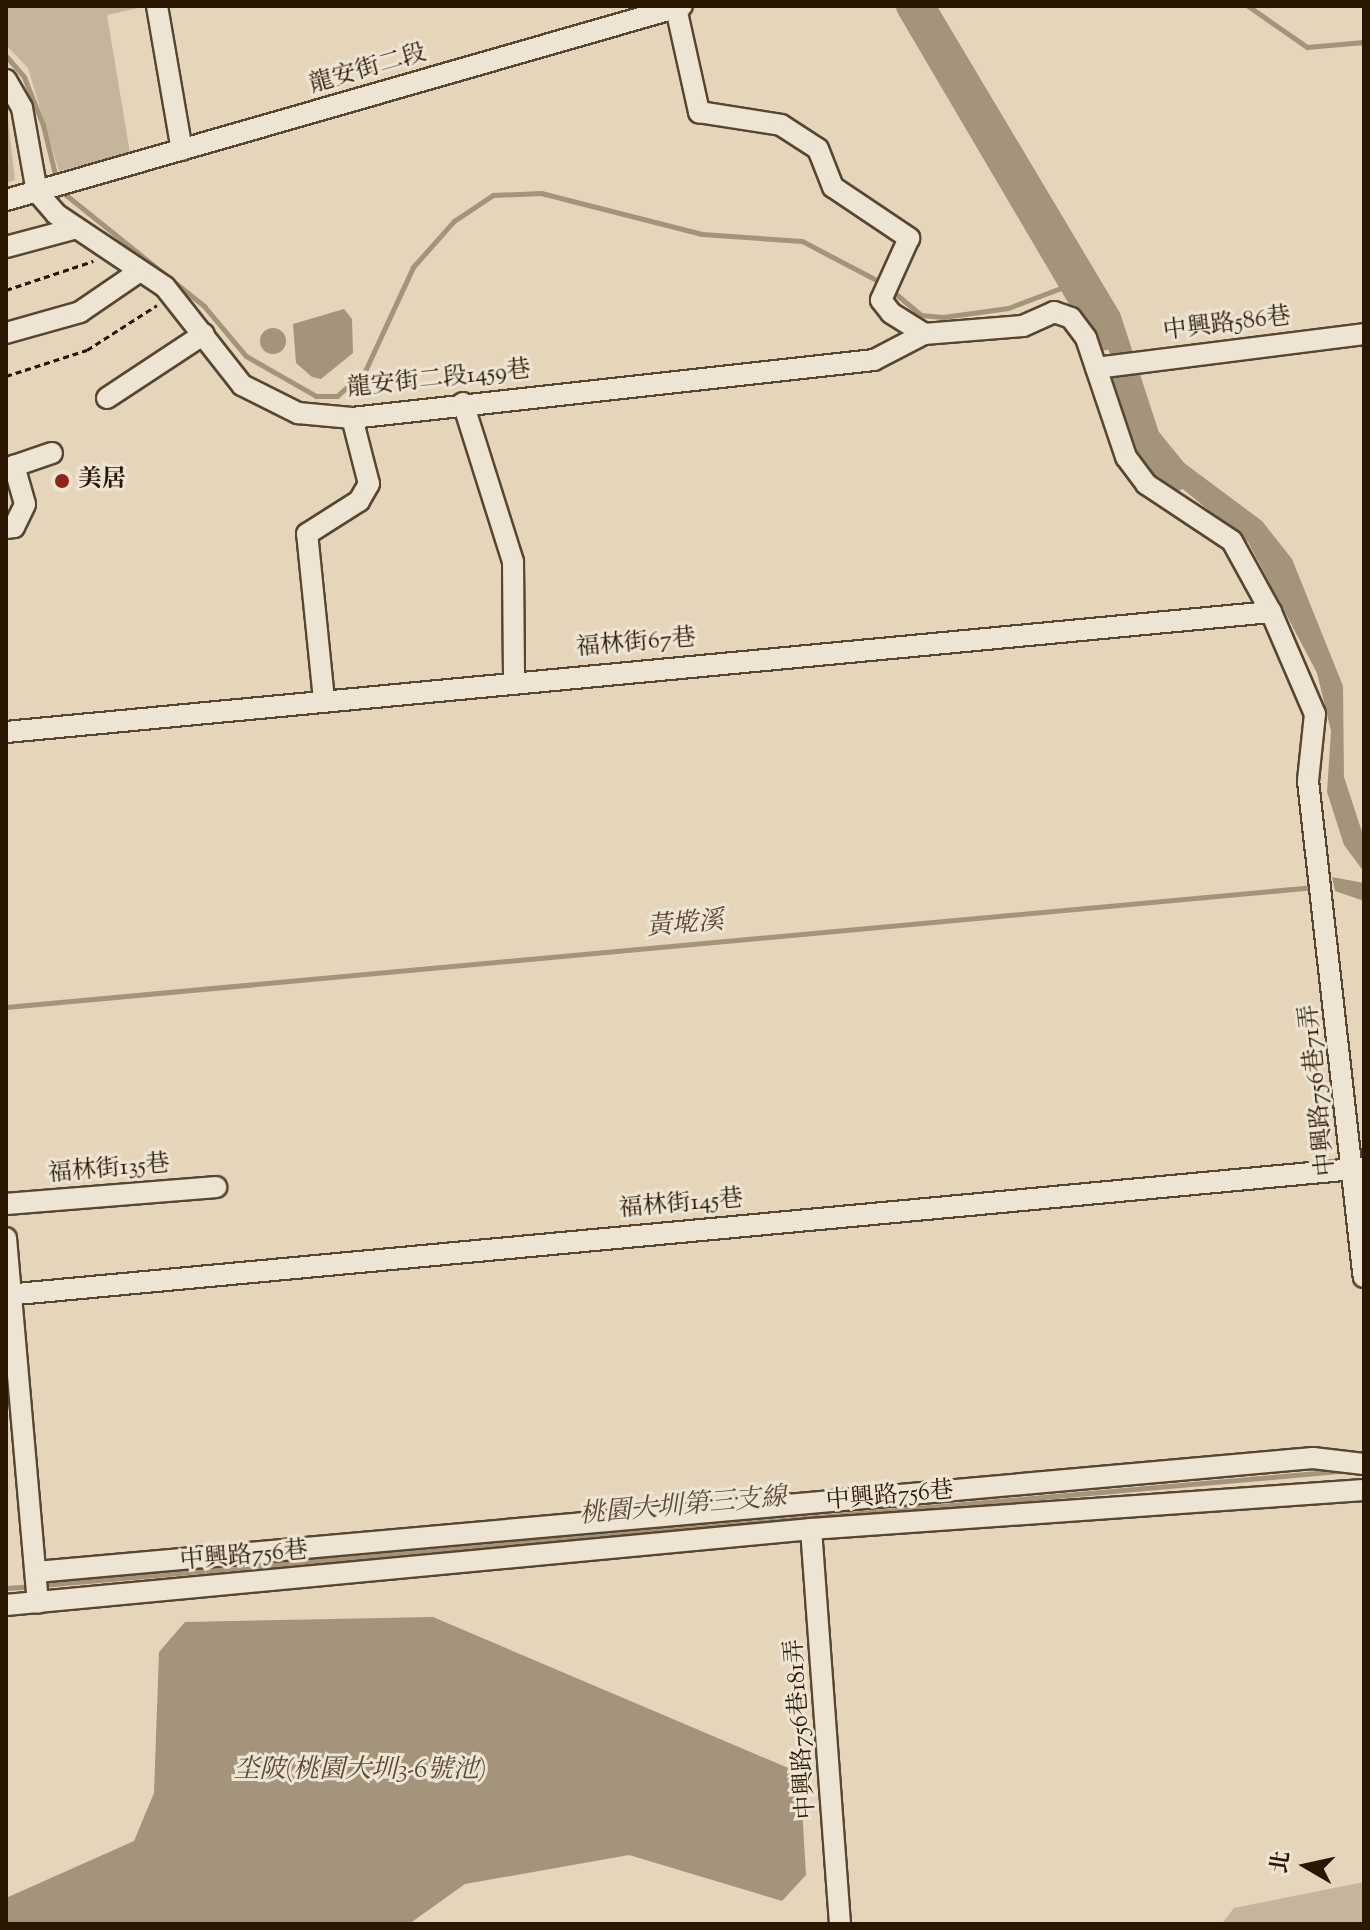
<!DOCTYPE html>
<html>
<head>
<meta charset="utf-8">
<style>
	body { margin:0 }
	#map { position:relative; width:1370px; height:1930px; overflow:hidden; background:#e4d5bb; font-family:"Sorts Mill Goudy","Noto Serif TC",serif }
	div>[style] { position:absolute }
	.green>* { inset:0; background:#c4b59c }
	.water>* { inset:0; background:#a5947c }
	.round { border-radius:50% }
	.stream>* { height:5px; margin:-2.5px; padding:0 2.5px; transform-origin:2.5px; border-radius:2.5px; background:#a5947c }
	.river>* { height:32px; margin:-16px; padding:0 16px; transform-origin:16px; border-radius:16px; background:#a5947c }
	.path>* { height:3px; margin-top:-1.5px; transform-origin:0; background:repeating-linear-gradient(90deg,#2a1702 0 6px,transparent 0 10px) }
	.roads { filter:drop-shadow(2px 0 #584630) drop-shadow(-2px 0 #584630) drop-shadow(0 2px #584630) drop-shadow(0 -2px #584630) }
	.minor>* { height:20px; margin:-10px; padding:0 10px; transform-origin:10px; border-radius:10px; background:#ede4d3 }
	.dots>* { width:22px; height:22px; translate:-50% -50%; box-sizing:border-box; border:4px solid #ede4d3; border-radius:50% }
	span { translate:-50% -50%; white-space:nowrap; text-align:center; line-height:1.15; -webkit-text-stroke:6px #ede4d3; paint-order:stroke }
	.street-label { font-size:24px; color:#2a1702 }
	.poi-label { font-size:24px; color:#2a1702; font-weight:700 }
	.left { translate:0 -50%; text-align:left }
	.water-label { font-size:26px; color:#5b4933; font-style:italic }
	.frame { position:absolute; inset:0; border:8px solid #2a1702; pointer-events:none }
	.north { position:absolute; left:1266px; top:1826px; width:80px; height:80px; -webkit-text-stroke:6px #ede4d3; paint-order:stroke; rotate:279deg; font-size:22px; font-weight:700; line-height:32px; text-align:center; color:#2a1702 }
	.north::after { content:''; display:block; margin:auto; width:28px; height:36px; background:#2a1702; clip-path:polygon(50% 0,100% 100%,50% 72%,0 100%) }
</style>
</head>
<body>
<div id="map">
	<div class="green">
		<div style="clip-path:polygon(6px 6px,148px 6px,107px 15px,130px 153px,59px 171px,28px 68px,6px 45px)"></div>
		<div style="clip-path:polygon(6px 103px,15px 180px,6px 183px)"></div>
		<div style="clip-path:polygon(1364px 1882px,1364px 1924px,1223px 1922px,1234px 1908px)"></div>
	</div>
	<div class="water">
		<div style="clip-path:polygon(921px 6px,937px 6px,1120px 313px,1164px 448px,1262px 521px,1292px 559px,1343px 686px,1344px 777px,1364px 838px,1364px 872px,1344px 845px,1327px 792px,1331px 731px,1317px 673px,1248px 542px,1159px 470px,1084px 292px)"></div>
		<div style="clip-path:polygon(344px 309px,352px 319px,353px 353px,321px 379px,312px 377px,296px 363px,293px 324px)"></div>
		<div class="round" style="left:260px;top:328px;width:26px;height:26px"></div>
		<div style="clip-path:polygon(1332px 877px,1364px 883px,1364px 901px,1335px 891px)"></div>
		<div style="clip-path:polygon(433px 1617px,800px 1773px,806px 1875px,782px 1901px,629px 1855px,465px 1884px,409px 1924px,6px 1924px,6px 1898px,134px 1841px,154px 1793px,159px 1652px,185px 1622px)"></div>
	</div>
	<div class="stream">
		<div style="left:1248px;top:6px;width:72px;rotate:34.8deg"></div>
		<div style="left:1307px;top:47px;width:57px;rotate:-5deg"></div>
		<div style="left:6px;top:56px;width:28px;rotate:49deg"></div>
		<div style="left:24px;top:77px;width:52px;rotate:68.4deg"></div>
		<div style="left:43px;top:125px;width:59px;rotate:76.2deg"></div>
		<div style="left:61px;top:191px;width:184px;rotate:38.8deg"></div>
		<div style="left:204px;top:306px;width:65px;rotate:50deg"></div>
		<div style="left:246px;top:356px;width:81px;rotate:29.7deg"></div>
		<div style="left:316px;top:396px;width:21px"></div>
		<div style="left:337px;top:396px;width:38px;rotate:-42deg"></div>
		<div style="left:365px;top:371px;width:115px;rotate:-65.2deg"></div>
		<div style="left:413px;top:267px;width:62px;rotate:-48.3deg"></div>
		<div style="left:454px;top:221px;width:47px;rotate:-33.7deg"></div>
		<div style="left:493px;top:195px;width:48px;rotate:-2.4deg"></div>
		<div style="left:541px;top:193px;width:166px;rotate:14.3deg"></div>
		<div style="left:702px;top:234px;width:100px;rotate:4deg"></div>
		<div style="left:802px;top:241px;width:90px;rotate:27.7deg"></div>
		<div style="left:890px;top:289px;width:40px;rotate:40deg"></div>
		<div style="left:921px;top:315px;width:22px;rotate:5deg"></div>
		<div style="left:943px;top:317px;width:66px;rotate:-7.9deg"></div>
		<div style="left:1008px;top:308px;width:74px;rotate:-20.6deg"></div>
		<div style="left:6px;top:1007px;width:1314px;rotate:-5.24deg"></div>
		<div style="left:42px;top:1585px;width:1302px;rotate:-5.02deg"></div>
		<div style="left:6px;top:1588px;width:26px;rotate:-4deg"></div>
	</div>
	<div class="river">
		<div style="left:912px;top:6px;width:381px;rotate:59.5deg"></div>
		<div style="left:1118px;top:369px;width:63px;rotate:73.3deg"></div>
		<div style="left:1136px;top:429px;width:60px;rotate:51deg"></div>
	</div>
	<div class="path">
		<div style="left:6px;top:290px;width:92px;rotate:-18.4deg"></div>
		<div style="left:6px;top:376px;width:85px;rotate:-17.8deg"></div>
		<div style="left:87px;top:350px;width:83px;rotate:-32.7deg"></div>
	</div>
	<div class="roads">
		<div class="minor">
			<div style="left:157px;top:6px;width:146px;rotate:80.2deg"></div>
			<div style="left:676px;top:8px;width:107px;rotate:77.5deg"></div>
			<div style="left:699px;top:112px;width:83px;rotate:9deg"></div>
			<div style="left:781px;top:125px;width:44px;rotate:33deg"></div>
			<div style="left:818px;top:149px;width:41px;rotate:68.5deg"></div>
			<div style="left:833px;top:187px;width:92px;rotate:33.9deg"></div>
			<div style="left:909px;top:238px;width:68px;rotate:114.3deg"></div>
			<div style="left:881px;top:300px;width:16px;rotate:52deg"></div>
			<div style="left:891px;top:313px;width:39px;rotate:32deg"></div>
			<div style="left:924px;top:334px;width:99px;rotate:-4.6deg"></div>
			<div style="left:1023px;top:326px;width:34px;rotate:-24deg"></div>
			<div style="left:1054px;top:312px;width:18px;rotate:19deg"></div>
			<div style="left:1071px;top:318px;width:25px;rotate:53deg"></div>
			<div style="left:1086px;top:338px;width:126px;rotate:71.4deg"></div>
			<div style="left:1126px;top:457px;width:34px;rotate:53deg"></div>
			<div style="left:1146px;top:484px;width:103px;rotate:33.5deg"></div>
			<div style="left:1232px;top:541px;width:81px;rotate:61.2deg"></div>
			<div style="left:1271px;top:612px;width:111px;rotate:66.7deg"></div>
			<div style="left:1315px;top:714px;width:67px;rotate:96deg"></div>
			<div style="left:1308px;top:781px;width:499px;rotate:83.6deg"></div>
			<div style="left:6px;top:80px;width:32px;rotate:60deg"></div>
			<div style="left:22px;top:108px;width:85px;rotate:79.9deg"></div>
			<div style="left:37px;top:192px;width:29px;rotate:49deg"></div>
			<div style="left:56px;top:214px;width:131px;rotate:33.8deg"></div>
			<div style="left:165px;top:287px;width:125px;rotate:51.8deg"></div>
			<div style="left:242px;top:385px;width:63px;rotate:26.6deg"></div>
			<div style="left:298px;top:413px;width:54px;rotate:5.3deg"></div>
			<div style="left:352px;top:418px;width:525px;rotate:-6.34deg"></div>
			<div style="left:874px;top:360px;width:56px;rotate:-27.5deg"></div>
			<div style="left:6px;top:200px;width:703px;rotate:-16.01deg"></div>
			<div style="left:6px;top:247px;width:73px;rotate:-15deg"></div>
			<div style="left:6px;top:333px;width:77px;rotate:-15.8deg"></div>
			<div style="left:80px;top:312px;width:73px;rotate:-34.3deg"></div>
			<div style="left:1096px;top:368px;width:270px;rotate:-7.2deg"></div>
			<div style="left:107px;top:398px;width:116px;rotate:-33.4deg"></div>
			<div style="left:463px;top:403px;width:167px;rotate:72.5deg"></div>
			<div style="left:513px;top:562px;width:120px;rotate:89.5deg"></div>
			<div style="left:6px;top:528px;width:8px;rotate:-7deg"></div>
			<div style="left:14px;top:527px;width:25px;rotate:-64deg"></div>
			<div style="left:25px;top:504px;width:40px;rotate:-106deg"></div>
			<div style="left:14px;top:466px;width:40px;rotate:-18.9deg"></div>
			<div style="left:324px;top:700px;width:167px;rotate:-95.8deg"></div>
			<div style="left:307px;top:534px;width:62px;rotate:-32.4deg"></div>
			<div style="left:359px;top:501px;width:20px;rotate:-60deg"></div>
			<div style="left:369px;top:484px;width:68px;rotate:-104.4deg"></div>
			<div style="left:6px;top:732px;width:1271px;rotate:-5.42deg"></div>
			<div style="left:6px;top:1204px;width:211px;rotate:-4.6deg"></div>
			<div style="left:6px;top:1238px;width:366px;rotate:85deg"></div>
			<div style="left:6px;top:1295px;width:1364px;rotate:-5.34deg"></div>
			<div style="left:811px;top:1529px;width:396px;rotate:85.8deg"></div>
			<div style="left:36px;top:1572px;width:1282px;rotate:-5.1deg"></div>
			<div style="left:1313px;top:1458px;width:51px;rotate:6.7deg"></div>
			<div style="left:6px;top:1605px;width:809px;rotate:-5.39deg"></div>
			<div style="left:811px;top:1529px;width:554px;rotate:-4.03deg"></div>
		</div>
	</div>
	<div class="dots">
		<div style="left:62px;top:481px;background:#8f2418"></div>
	</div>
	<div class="street-label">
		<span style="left:368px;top:70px;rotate:-16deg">龍安街二段</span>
		<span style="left:1227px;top:325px;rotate:-7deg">中興路586巷</span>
		<span style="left:439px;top:380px;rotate:-6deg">龍安街二段1459巷</span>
		<span style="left:636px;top:644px;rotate:-5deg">福林街67巷</span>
		<span style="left:1319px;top:1090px;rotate:-96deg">中興路756巷71弄</span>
		<span style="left:109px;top:1170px;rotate:-5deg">福林街135巷</span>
		<span style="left:681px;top:1205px;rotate:-5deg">福林街145巷</span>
		<span style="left:890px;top:1497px;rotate:-5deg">中興路756巷</span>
		<span style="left:244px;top:1557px;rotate:-5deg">中興路756巷</span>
		<span style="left:802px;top:1729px;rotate:-94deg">中興路756巷181弄</span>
	</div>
	<div class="poi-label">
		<span class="left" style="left:78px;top:481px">美居</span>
	</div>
	<div class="water-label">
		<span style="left:685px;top:925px;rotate:-5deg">黃墘溪</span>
		<span style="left:683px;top:1507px;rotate:-5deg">桃園大圳第三支線</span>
		<span style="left:360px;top:1771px">坔陂(桃園大圳3-6號池)</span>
	</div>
	<div class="frame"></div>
	<div class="north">北</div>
</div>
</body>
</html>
